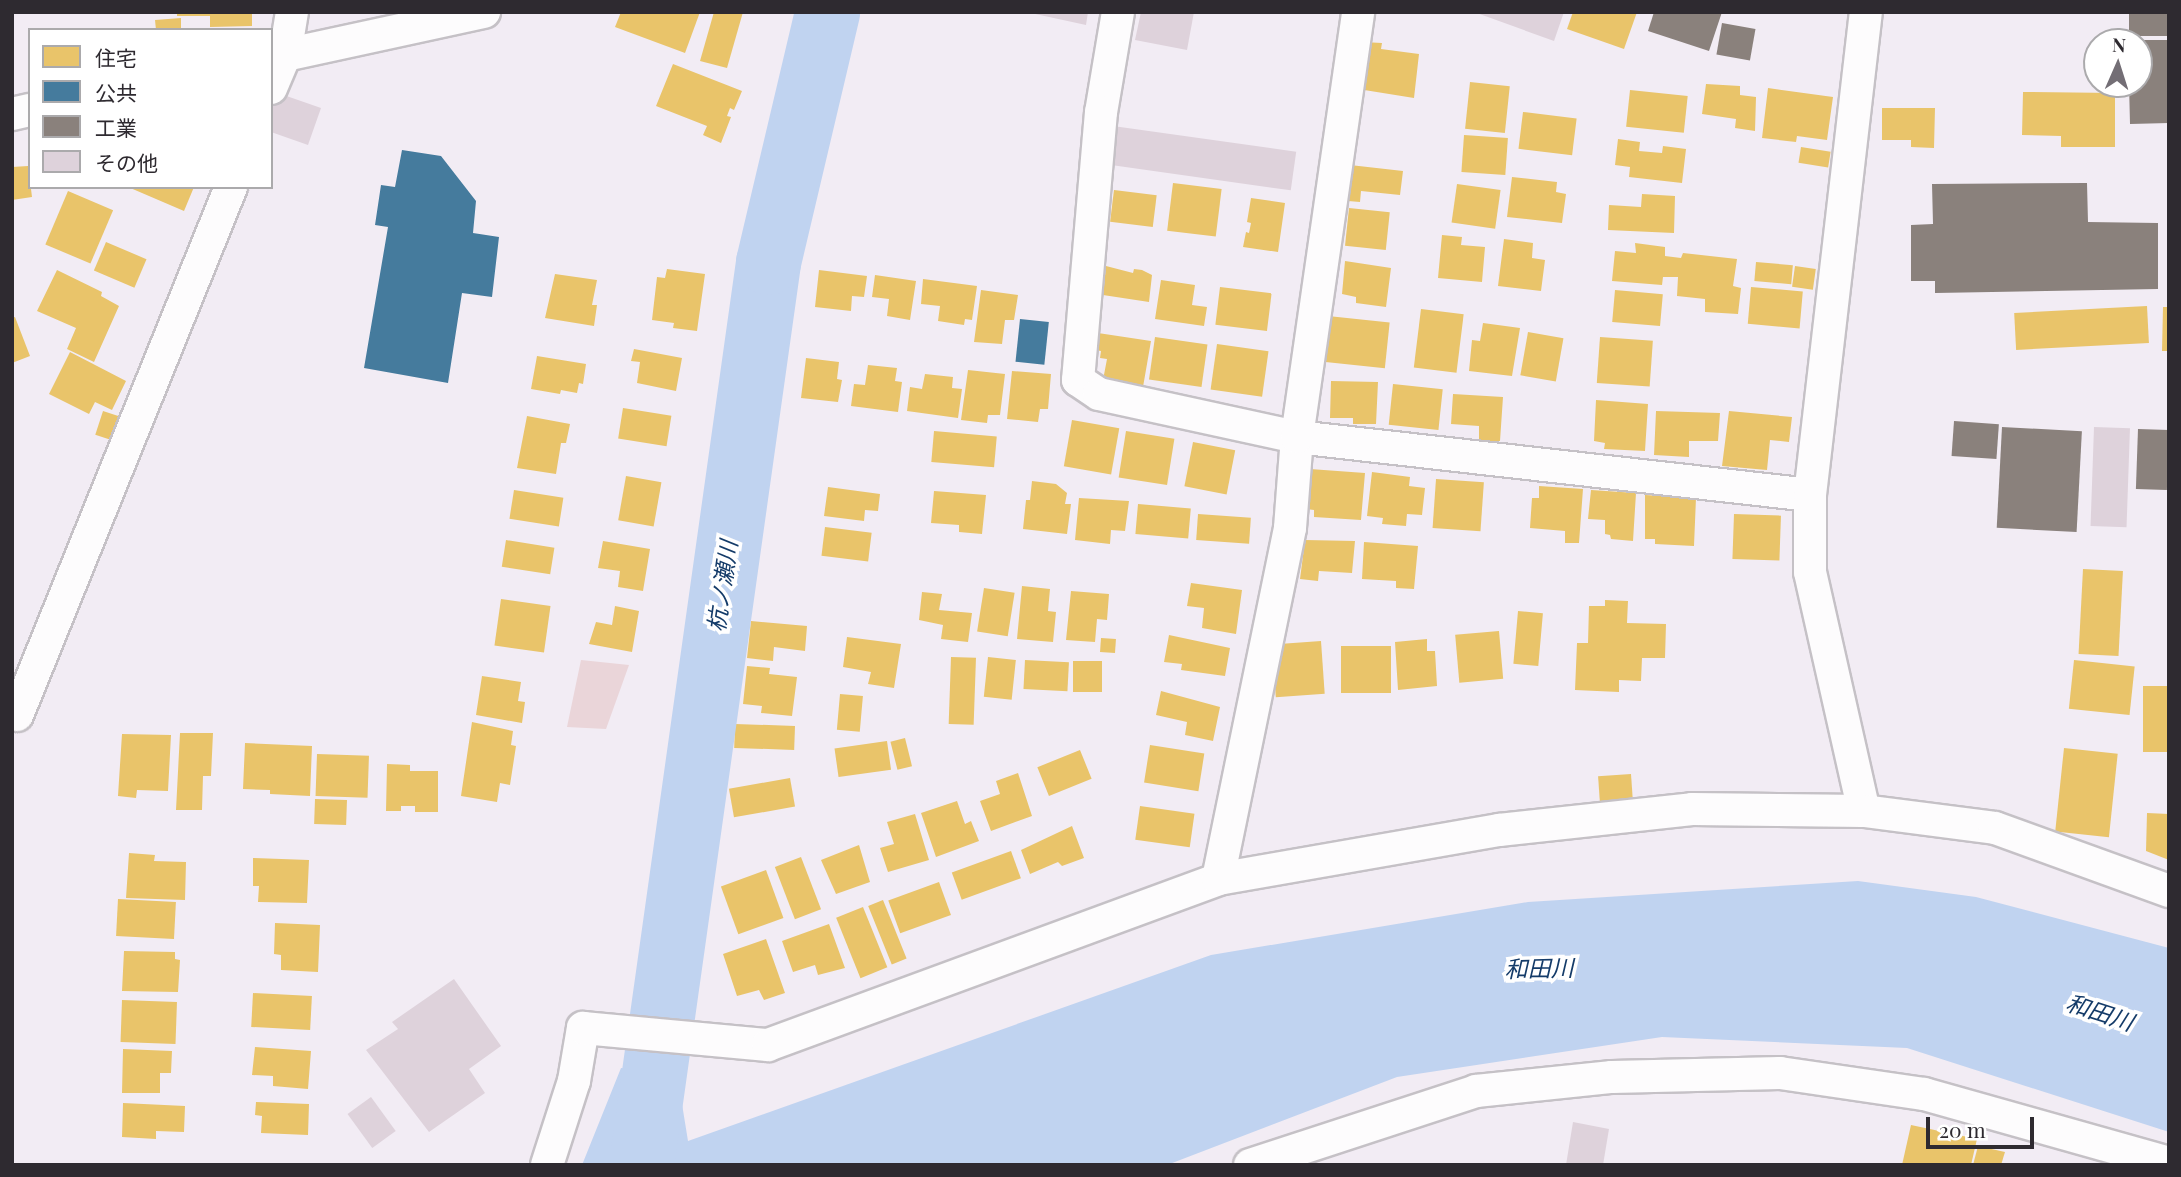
<!DOCTYPE html>
<html>
<head>
<meta charset="utf-8">
<style>
	body { margin:0 }
	#map { position:relative; width:2181px; height:1177px; overflow:hidden; background:#f2ecf4; font-family:"Playfair Display","Noto Sans JP",serif }
	div>[style] { position:absolute }
	.green>* { inset:0; background:#ead5d9 }
	.water>* { inset:0; background:#c0d3f0 }
	.homes>* { inset:0; background:#e9c46a; transform-origin:0 0 }
	.public>* { inset:0; background:#457b9d; transform-origin:0 0 }
	.industry>* { inset:0; background:#8a817c; transform-origin:0 0 }
	.river>* { height:65px; margin:-32.5px; padding:0 32.5px; transform-origin:32.5px; border-radius:32.5px; background:#c0d3f0 }
	.building>* { inset:0; background:#ded2db; transform-origin:0 0 }
	.roads { filter:drop-shadow(2px 0 #c5c1c6) drop-shadow(-2px 0 #c5c1c6) drop-shadow(0 2px #c5c1c6) drop-shadow(0 -2px #c5c1c6) }
	.street>* { height:32px; margin:-16px; padding:0 16px; transform-origin:16px; border-radius:16px; background:#fdfcfd }
	span { translate:-50% -50%; white-space:nowrap; text-align:center; line-height:1.15; -webkit-text-stroke:7px #fff; paint-order:stroke }
	.water-label { font-size:23px; color:#143b69; font-style:italic }
	.frame { position:absolute; inset:0; border:14px solid #2e2a30; pointer-events:none }
	.legend { position:absolute; left:28px; top:28px; width:245px; height:161px; box-sizing:border-box; background:#fff; border:2px solid #abaaac; margin:0; padding:9px 12px; list-style:none; font-size:21px; color:#2e2a30 }
	.legend li { display:flex; align-items:center; gap:14px; height:35px }
	.legend b { width:35px; border:2px solid #abaaac }
	.north { position:absolute; left:2083px; top:28px; width:70px; height:70px; box-sizing:border-box; background:#fff; border:2px solid #abaaac; border-radius:50%; rotate:3deg; font-size:19px; font-weight:700; line-height:28px; text-align:center; color:#2e2a30 }
	.north::after { content:''; display:block; margin:auto; width:24px; height:32px; background:#736e75; clip-path:polygon(50% 0,100% 100%,50% 72%,0 100%) }
	.scale { position:absolute; left:1926px; top:1117px; width:108px; height:32px; box-sizing:border-box; border:4px solid #2e2a30; border-top:0; padding-left:9px; font-size:21px; line-height:24px; white-space:nowrap; color:#2e2a30; -webkit-text-stroke:5px #fff; paint-order:stroke }
</style>
</head>
<body>
<div id="map">
	<div class="green">
		<div style="clip-path:polygon(581px 660px,629px 665px,606px 729px,567px 727px)"></div>
	</div>
	<div class="water">
		<div style="clip-path:polygon(1858px 881px,1976px 897px,2169px 948px,2169px 1132px,1907px 1048px,1662px 1037px,1397px 1077px,1167px 1165px,582px 1165px,621px 1068px,677px 1073px,688px 1141px,1211px 955px,1528px 902px)"></div>
	</div>
	<div class="homes">
		<div style="clip-path:polygon(177px 12px,252px 12px,252px 26px,210px 27px,210px 16px,177px 16px)"></div>
		<div style="clip-path:polygon(621px 12px,700px 12px,685px 53px,615px 27px)"></div>
		<div style="clip-path:polygon(714px 12px,743px 12px,727px 68px,700px 61px)"></div>
		<div style="clip-path:polygon(1573px 12px,1637px 12px,1624px 49px,1567px 29px)"></div>
		<div style="clip-path:polygon(181px 18px,181px 30px,156px 30px,155px 20px)"></div>
		<div style="clip-path:polygon(1363px 42px,1382px 43px,1381px 49px,1419px 54px,1414px 98px,1358px 89px)"></div>
		<div style="clip-path:polygon(673px 64px,742px 91px,734px 110px,730px 108px,727px 116px,731px 117px,721px 143px,703px 135px,707px 126px,656px 106px)"></div>
		<div style="left:1470px;top:82px;width:40px;height:47px;rotate:6deg"></div>
		<div style="clip-path:polygon(1706px 84px,1740px 86px,1740px 95px,1756px 97px,1755px 131px,1735px 128px,1736px 119px,1702px 114px)"></div>
		<div style="clip-path:polygon(1768px 88px,1833px 97px,1827px 140px,1797px 136px,1796px 142px,1762px 138px)"></div>
		<div style="left:1630px;top:90px;width:58px;height:37px;rotate:6deg"></div>
		<div style="clip-path:polygon(2023px 92px,2115px 93px,2115px 147px,2061px 147px,2061px 136px,2022px 135px)"></div>
		<div style="clip-path:polygon(1882px 108px,1935px 108px,1934px 148px,1911px 147px,1911px 140px,1882px 140px)"></div>
		<div style="left:1523px;top:112px;width:54px;height:37px;rotate:7deg"></div>
		<div style="left:1464px;top:135px;width:44px;height:37px;rotate:4deg"></div>
		<div style="clip-path:polygon(1618px 139px,1640px 142px,1639px 151px,1662px 153px,1663px 146px,1686px 149px,1682px 183px,1629px 177px,1630px 167px,1615px 165px)"></div>
		<div style="left:1801px;top:147px;width:30px;height:16px;rotate:9deg"></div>
		<div style="clip-path:polygon(1350px 165px,1403px 171px,1400px 195px,1361px 191px,1360px 202px,1336px 200px)"></div>
		<div style="clip-path:polygon(28px 166px,32px 197px,12px 200px,12px 167px)"></div>
		<div style="clip-path:polygon(1512px 177px,1557px 182px,1556px 192px,1566px 194px,1562px 223px,1507px 217px)"></div>
		<div style="left:1173px;top:183px;width:49px;height:48px;rotate:7deg"></div>
		<div style="left:1457px;top:184px;width:44px;height:39px;rotate:8deg"></div>
		<div style="clip-path:polygon(128px 187px,194px 187px,184px 211px)"></div>
		<div style="left:1114px;top:190px;width:43px;height:32px;rotate:7deg"></div>
		<div style="left:68px;top:191px;width:49px;height:58px;rotate:23deg"></div>
		<div style="clip-path:polygon(1642px 194px,1675px 196px,1674px 233px,1608px 230px,1609px 205px,1641px 207px)"></div>
		<div style="clip-path:polygon(1251px 198px,1285px 203px,1278px 252px,1243px 247px,1246px 232px,1249px 233px,1251px 223px,1247px 222px)"></div>
		<div style="left:1349px;top:208px;width:41px;height:38px;rotate:6deg"></div>
		<div style="clip-path:polygon(1442px 235px,1462px 237px,1461px 245px,1485px 247px,1482px 282px,1438px 278px)"></div>
		<div style="clip-path:polygon(1504px 239px,1533px 243px,1532px 258px,1545px 260px,1541px 291px,1498px 286px)"></div>
		<div style="left:106px;top:242px;width:44px;height:31px;rotate:23deg"></div>
		<div style="clip-path:polygon(1635px 243px,1665px 247px,1665px 256px,1681px 258px,1683px 253px,1737px 259px,1733px 286px,1741px 288px,1738px 314px,1705px 312px,1705px 299px,1677px 296px,1678px 277px,1663px 277px,1662px 285px,1612px 281px,1615px 251px,1636px 253px)"></div>
		<div style="clip-path:polygon(1345px 261px,1391px 268px,1386px 307px,1356px 303px,1356px 297px,1342px 294px)"></div>
		<div style="left:1756px;top:262px;width:37px;height:19px;rotate:5deg"></div>
		<div style="clip-path:polygon(1106px 266px,1133px 273px,1134px 269px,1142px 270px,1152px 275px,1149px 302px,1103px 295px)"></div>
		<div style="left:1795px;top:266px;width:21px;height:21px;rotate:8deg"></div>
		<div style="clip-path:polygon(667px 269px,705px 274px,697px 331px,673px 328px,674px 323px,652px 320px,657px 277px,665px 278px)"></div>
		<div style="clip-path:polygon(57px 270px,102px 292px,101px 296px,119px 306px,94px 362px,67px 349px,76px 328px,37px 311px)"></div>
		<div style="clip-path:polygon(819px 270px,867px 276px,864px 297px,852px 296px,851px 311px,815px 307px)"></div>
		<div style="clip-path:polygon(555px 274px,597px 280px,592px 305px,597px 305px,594px 326px,545px 318px)"></div>
		<div style="clip-path:polygon(875px 275px,916px 281px,910px 320px,887px 316px,889px 299px,872px 297px)"></div>
		<div style="clip-path:polygon(923px 279px,977px 286px,972px 320px,965px 319px,964px 325px,938px 321px,940px 306px,921px 304px)"></div>
		<div style="clip-path:polygon(1161px 280px,1195px 285px,1192px 305px,1207px 307px,1204px 326px,1155px 319px)"></div>
		<div style="left:1220px;top:287px;width:52px;height:38px;rotate:7deg"></div>
		<div style="left:1751px;top:287px;width:52px;height:37px;rotate:5deg"></div>
		<div style="clip-path:polygon(981px 290px,1018px 295px,1014px 320px,1005px 320px,1002px 344px,974px 342px)"></div>
		<div style="left:1615px;top:290px;width:48px;height:32px;rotate:5deg"></div>
		<div style="left:2147px;top:306px;width:37px;height:133px;rotate:87deg"></div>
		<div style="clip-path:polygon(2163px 307px,2169px 307px,2169px 351px,2162px 351px)"></div>
		<div style="left:1421px;top:309px;width:43px;height:59px;rotate:7deg"></div>
		<div style="left:1328px;top:316px;width:62px;height:46px;rotate:6deg"></div>
		<div style="clip-path:polygon(15px 317px,30px 356px,12px 363px,12px 318px)"></div>
		<div style="clip-path:polygon(1483px 323px,1520px 328px,1512px 376px,1469px 371px,1472px 340px,1480px 341px)"></div>
		<div style="left:1528px;top:332px;width:36px;height:44px;rotate:10deg"></div>
		<div style="clip-path:polygon(1098px 333px,1151px 341px,1143px 387px,1103px 380px,1107px 359px,1100px 358px,1101px 351px,1095px 350px)"></div>
		<div style="left:1155px;top:337px;width:53px;height:43px;rotate:8deg"></div>
		<div style="left:1600px;top:337px;width:53px;height:46px;rotate:4deg"></div>
		<div style="left:1217px;top:344px;width:52px;height:46px;rotate:8deg"></div>
		<div style="clip-path:polygon(634px 349px,682px 358px,676px 391px,637px 383px,640px 362px,631px 361px)"></div>
		<div style="clip-path:polygon(70px 352px,126px 381px,112px 410px,95px 402px,89px 414px,49px 394px)"></div>
		<div style="clip-path:polygon(537px 356px,586px 364px,583px 384px,579px 383px,577px 393px,561px 390px,560px 394px,531px 389px)"></div>
		<div style="clip-path:polygon(806px 358px,839px 362px,837px 379px,842px 380px,838px 402px,801px 398px)"></div>
		<div style="clip-path:polygon(868px 365px,897px 368px,895px 381px,902px 382px,898px 412px,851px 406px,854px 384px,865px 385px)"></div>
		<div style="clip-path:polygon(968px 370px,1005px 374px,1000px 415px,988px 415px,987px 423px,961px 420px)"></div>
		<div style="clip-path:polygon(1012px 371px,1051px 374px,1048px 409px,1040px 409px,1038px 422px,1007px 419px)"></div>
		<div style="clip-path:polygon(925px 374px,953px 377px,952px 388px,962px 389px,958px 418px,907px 411px,910px 387px,922px 389px)"></div>
		<div style="clip-path:polygon(1331px 381px,1378px 382px,1376px 424px,1353px 424px,1353px 418px,1330px 418px)"></div>
		<div style="left:1393px;top:384px;width:50px;height:41px;rotate:6deg"></div>
		<div style="clip-path:polygon(1453px 394px,1503px 397px,1500px 441px,1479px 441px,1479px 426px,1451px 424px)"></div>
		<div style="clip-path:polygon(1596px 400px,1648px 404px,1645px 451px,1604px 449px,1605px 443px,1594px 441px)"></div>
		<div style="left:623px;top:408px;width:49px;height:31px;rotate:9deg"></div>
		<div style="left:103px;top:411px;width:16px;height:25px;rotate:18deg"></div>
		<div style="clip-path:polygon(1656px 411px,1720px 413px,1718px 441px,1689px 441px,1689px 457px,1654px 455px)"></div>
		<div style="clip-path:polygon(1729px 411px,1792px 417px,1789px 442px,1770px 440px,1767px 470px,1722px 466px)"></div>
		<div style="clip-path:polygon(527px 416px,570px 424px,566px 443px,561px 443px,556px 474px,517px 468px)"></div>
		<div style="left:1072px;top:420px;width:48px;height:47px;rotate:10deg"></div>
		<div style="left:934px;top:431px;width:63px;height:31px;rotate:5deg"></div>
		<div style="left:1126px;top:431px;width:49px;height:47px;rotate:9deg"></div>
		<div style="left:1193px;top:442px;width:43px;height:45px;rotate:11deg"></div>
		<div style="clip-path:polygon(1310px 469px,1365px 473px,1361px 520px,1314px 517px,1314px 510px,1306px 509px)"></div>
		<div style="clip-path:polygon(1372px 472px,1410px 477px,1409px 486px,1425px 488px,1422px 515px,1407px 514px,1406px 526px,1382px 524px,1383px 518px,1367px 516px)"></div>
		<div style="left:626px;top:476px;width:36px;height:45px;rotate:10deg"></div>
		<div style="left:1436px;top:479px;width:48px;height:49px;rotate:4deg"></div>
		<div style="clip-path:polygon(1032px 481px,1056px 484px,1067px 493px,1065px 504px,1071px 504px,1067px 534px,1023px 529px,1026px 500px,1030px 500px)"></div>
		<div style="clip-path:polygon(1539px 486px,1583px 489px,1579px 543px,1565px 543px,1565px 531px,1530px 528px,1532px 498px,1539px 498px)"></div>
		<div style="clip-path:polygon(828px 487px,880px 494px,878px 511px,865px 510px,864px 521px,824px 516px)"></div>
		<div style="left:514px;top:490px;width:50px;height:29px;rotate:9deg"></div>
		<div style="clip-path:polygon(1591px 490px,1636px 493px,1633px 541px,1611px 539px,1610px 535px,1605px 534px,1605px 520px,1588px 519px)"></div>
		<div style="clip-path:polygon(934px 491px,986px 495px,982px 534px,959px 532px,959px 525px,931px 523px)"></div>
		<div style="clip-path:polygon(1645px 495px,1696px 498px,1694px 546px,1655px 544px,1655px 539px,1645px 539px)"></div>
		<div style="clip-path:polygon(1079px 498px,1129px 501px,1125px 531px,1111px 530px,1110px 544px,1075px 540px)"></div>
		<div style="left:1138px;top:504px;width:53px;height:30px;rotate:5deg"></div>
		<div style="left:1198px;top:514px;width:53px;height:26px;rotate:4deg"></div>
		<div style="left:1734px;top:514px;width:47px;height:45px;rotate:2deg"></div>
		<div style="left:825px;top:527px;width:47px;height:29px;rotate:7deg"></div>
		<div style="left:506px;top:540px;width:49px;height:27px;rotate:9deg"></div>
		<div style="clip-path:polygon(1305px 540px,1355px 541px,1352px 573px,1319px 571px,1318px 581px,1300px 579px)"></div>
		<div style="clip-path:polygon(603px 541px,650px 549px,643px 591px,618px 587px,620px 571px,598px 568px)"></div>
		<div style="clip-path:polygon(1364px 542px,1418px 546px,1414px 589px,1396px 588px,1396px 581px,1362px 579px)"></div>
		<div style="left:2083px;top:569px;width:40px;height:85px;rotate:3deg"></div>
		<div style="clip-path:polygon(1191px 583px,1242px 590px,1236px 634px,1202px 628px,1204px 608px,1187px 606px)"></div>
		<div style="clip-path:polygon(1022px 586px,1050px 589px,1048px 611px,1056px 612px,1053px 642px,1017px 639px)"></div>
		<div style="left:984px;top:588px;width:31px;height:44px;rotate:9deg"></div>
		<div style="clip-path:polygon(1071px 591px,1109px 594px,1107px 620px,1097px 619px,1095px 642px,1066px 640px)"></div>
		<div style="clip-path:polygon(922px 592px,942px 594px,939px 610px,972px 613px,968px 642px,941px 639px,943px 625px,919px 620px)"></div>
		<div style="left:501px;top:599px;width:50px;height:47px;rotate:8deg"></div>
		<div style="clip-path:polygon(1605px 600px,1628px 601px,1627px 623px,1666px 624px,1665px 658px,1642px 658px,1641px 681px,1619px 680px,1619px 692px,1575px 690px,1577px 643px,1588px 643px,1589px 606px,1605px 606px)"></div>
		<div style="clip-path:polygon(615px 606px,639px 611px,632px 652px,589px 644px,596px 622px,612px 625px)"></div>
		<div style="left:1518px;top:611px;width:25px;height:53px;rotate:5deg"></div>
		<div style="clip-path:polygon(751px 621px,807px 626px,805px 651px,774px 647px,773px 661px,747px 658px)"></div>
		<div style="left:1499px;top:631px;width:48px;height:44px;rotate:85deg"></div>
		<div style="clip-path:polygon(1169px 635px,1230px 648px,1225px 676px,1181px 670px,1182px 664px,1164px 662px)"></div>
		<div style="clip-path:polygon(847px 637px,901px 644px,894px 688px,868px 684px,871px 672px,843px 667px)"></div>
		<div style="left:1101px;top:638px;width:15px;height:14px;rotate:4deg"></div>
		<div style="clip-path:polygon(1427px 639px,1427px 651px,1435px 651px,1437px 686px,1398px 690px,1395px 642px)"></div>
		<div style="left:1321px;top:641px;width:53px;height:49px;rotate:86deg"></div>
		<div style="left:1341px;top:646px;width:50px;height:47px"></div>
		<div style="left:951px;top:657px;width:25px;height:67px;rotate:2deg"></div>
		<div style="left:988px;top:657px;width:28px;height:40px;rotate:6deg"></div>
		<div style="left:1025px;top:660px;width:44px;height:29px;rotate:3deg"></div>
		<div style="left:2074px;top:660px;width:61px;height:49px;rotate:6deg"></div>
		<div style="left:1073px;top:661px;width:29px;height:31px"></div>
		<div style="clip-path:polygon(747px 666px,770px 668px,769px 674px,797px 677px,792px 716px,761px 713px,762px 706px,743px 704px)"></div>
		<div style="clip-path:polygon(482px 676px,521px 682px,518px 701px,525px 702px,522px 723px,476px 715px)"></div>
		<div style="left:2143px;top:686px;width:26px;height:66px"></div>
		<div style="clip-path:polygon(1161px 691px,1220px 707px,1213px 741px,1185px 735px,1187px 722px,1156px 715px)"></div>
		<div style="left:840px;top:694px;width:23px;height:36px;rotate:5deg"></div>
		<div style="clip-path:polygon(472px 722px,513px 731px,511px 745px,516px 746px,510px 785px,500px 783px,497px 802px,461px 796px)"></div>
		<div style="left:795px;top:726px;width:24px;height:60px;rotate:92deg"></div>
		<div style="clip-path:polygon(180px 733px,213px 733px,211px 776px,203px 776px,202px 810px,176px 810px)"></div>
		<div style="clip-path:polygon(122px 734px,171px 735px,168px 791px,137px 790px,136px 798px,118px 796px)"></div>
		<div style="left:905px;top:738px;width:29px;height:15px;rotate:76deg"></div>
		<div style="left:887px;top:741px;width:29px;height:53px;rotate:82deg"></div>
		<div style="clip-path:polygon(245px 743px,312px 746px,310px 796px,270px 794px,270px 790px,243px 789px)"></div>
		<div style="left:1150px;top:745px;width:55px;height:38px;rotate:9deg"></div>
		<div style="left:2064px;top:748px;width:54px;height:84px;rotate:6deg"></div>
		<div style="left:1080px;top:750px;width:31px;height:46px;rotate:68deg"></div>
		<div style="left:317px;top:754px;width:52px;height:42px;rotate:2deg"></div>
		<div style="clip-path:polygon(387px 764px,410px 765px,410px 771px,438px 771px,438px 812px,415px 812px,415px 806px,401px 806px,401px 811px,386px 811px)"></div>
		<div style="clip-path:polygon(1018px 773px,1032px 816px,991px 831px,980px 801px,1000px 794px,996px 781px)"></div>
		<div style="left:1631px;top:774px;width:29px;height:33px;rotate:86deg"></div>
		<div style="left:790px;top:778px;width:29px;height:62px;rotate:80deg"></div>
		<div style="left:315px;top:799px;width:32px;height:25px;rotate:2deg"></div>
		<div style="clip-path:polygon(957px 801px,965px 824px,971px 821px,979px 841px,936px 857px,921px 813px)"></div>
		<div style="left:1140px;top:806px;width:55px;height:34px;rotate:8deg"></div>
		<div style="clip-path:polygon(2147px 813px,2169px 814px,2169px 860px,2146px 851px)"></div>
		<div style="clip-path:polygon(915px 814px,929px 860px,888px 872px,880px 848px,894px 844px,887px 822px)"></div>
		<div style="clip-path:polygon(1072px 826px,1084px 858px,1062px 866px,1058px 862px,1030px 874px,1021px 850px)"></div>
		<div style="clip-path:polygon(859px 845px,870px 882px,836px 894px,821px 860px)"></div>
		<div style="left:1011px;top:851px;width:29px;height:63px;rotate:70deg"></div>
		<div style="clip-path:polygon(129px 853px,155px 855px,154px 861px,186px 862px,185px 900px,126px 898px)"></div>
		<div style="left:801px;top:857px;width:56px;height:28px;rotate:69deg"></div>
		<div style="clip-path:polygon(253px 858px,309px 860px,307px 903px,258px 902px,259px 886px,253px 886px)"></div>
		<div style="left:766px;top:870px;width:51px;height:48px;rotate:70deg"></div>
		<div style="left:939px;top:882px;width:35px;height:54px;rotate:70deg"></div>
		<div style="left:118px;top:899px;width:58px;height:37px;rotate:3deg"></div>
		<div style="left:883px;top:900px;width:63px;height:16px;rotate:68deg"></div>
		<div style="left:863px;top:907px;width:65px;height:29px;rotate:68deg"></div>
		<div style="clip-path:polygon(275px 923px,320px 925px,318px 972px,281px 970px,281px 955px,274px 954px)"></div>
		<div style="clip-path:polygon(829px 924px,845px 968px,818px 975px,815px 965px,793px 972px,782px 941px)"></div>
		<div style="clip-path:polygon(766px 939px,785px 993px,764px 1000px,759px 990px,737px 996px,723px 954px)"></div>
		<div style="clip-path:polygon(124px 951px,175px 952px,175px 959px,180px 960px,178px 992px,122px 991px)"></div>
		<div style="left:253px;top:993px;width:59px;height:34px;rotate:3deg"></div>
		<div style="left:122px;top:1000px;width:55px;height:42px;rotate:2deg"></div>
		<div style="clip-path:polygon(255px 1047px,311px 1051px,308px 1089px,273px 1086px,273px 1076px,252px 1075px)"></div>
		<div style="clip-path:polygon(123px 1049px,172px 1051px,171px 1073px,160px 1073px,160px 1093px,122px 1093px)"></div>
		<div style="clip-path:polygon(256px 1102px,309px 1104px,308px 1135px,261px 1133px,262px 1116px,255px 1115px)"></div>
		<div style="clip-path:polygon(123px 1103px,185px 1106px,184px 1132px,156px 1131px,156px 1139px,122px 1137px)"></div>
		<div style="clip-path:polygon(1911px 1125px,1977px 1139px,1971px 1165px,1902px 1165px)"></div>
		<div style="clip-path:polygon(1978px 1146px,2005px 1152px,2001px 1165px,1973px 1165px)"></div>
	</div>
	<div class="public">
		<div style="clip-path:polygon(402px 150px,441px 156px,476px 201px,473px 233px,499px 237px,492px 297px,462px 293px,448px 383px,364px 368px,388px 227px,375px 225px,381px 185px,395px 187px)"></div>
		<div style="left:1020px;top:319px;width:29px;height:43px;rotate:6deg"></div>
	</div>
	<div class="industry">
		<div style="clip-path:polygon(1654px 12px,1722px 12px,1709px 51px,1648px 31px)"></div>
		<div style="left:2129px;top:12px;width:40px;height:24px"></div>
		<div style="left:1722px;top:23px;width:34px;height:32px;rotate:10deg"></div>
		<div style="clip-path:polygon(2139px 40px,2169px 40px,2169px 123px,2130px 124px,2129px 84px,2139px 84px)"></div>
		<div style="clip-path:polygon(2087px 183px,2088px 222px,2158px 223px,2158px 289px,1935px 293px,1935px 281px,1911px 281px,1911px 225px,1933px 224px,1932px 184px)"></div>
		<div style="left:1954px;top:421px;width:45px;height:35px;rotate:4deg"></div>
		<div style="left:2002px;top:427px;width:80px;height:101px;rotate:3deg"></div>
		<div style="left:2138px;top:429px;width:31px;height:60px;rotate:2deg"></div>
	</div>
	<div class="river">
		<div style="left:641px;top:1165px;width:912px;rotate:-81.99deg"></div>
		<div style="left:768px;top:262px;width:257px;rotate:-76.7deg"></div>
	</div>
	<div class="building">
		<div style="clip-path:polygon(1026px 12px,1088px 12px,1086px 25px)"></div>
		<div style="clip-path:polygon(1141px 12px,1194px 12px,1187px 50px,1135px 40px)"></div>
		<div style="clip-path:polygon(1474px 12px,1564px 12px,1554px 41px)"></div>
		<div style="clip-path:polygon(275px 92px,321px 108px,308px 145px,271px 132px,271px 102px)"></div>
		<div style="left:1113px;top:126px;width:185px;height:39px;rotate:8deg"></div>
		<div style="left:2094px;top:427px;width:36px;height:99px;rotate:2deg"></div>
		<div style="clip-path:polygon(454px 979px,501px 1046px,469px 1069px,485px 1093px,429px 1132px,366px 1050px,398px 1029px,392px 1022px)"></div>
		<div style="left:371px;top:1097px;width:42px;height:29px;rotate:54deg"></div>
		<div style="clip-path:polygon(1573px 1122px,1609px 1129px,1603px 1165px,1566px 1165px)"></div>
	</div>
	<div class="roads">
		<div class="street">
			<div style="left:1118px;top:12px;width:101px;rotate:99.6deg"></div>
			<div style="left:1101px;top:112px;width:269px;rotate:94.9deg"></div>
			<div style="left:1078px;top:380px;width:25px;rotate:34deg"></div>
			<div style="left:1099px;top:394px;width:203px;rotate:12.3deg"></div>
			<div style="left:1297px;top:437px;width:516px;rotate:6.45deg"></div>
			<div style="left:1810px;top:495px;width:77px;rotate:90deg"></div>
			<div style="left:1810px;top:572px;width:245px;rotate:77.3deg"></div>
			<div style="left:271px;top:58px;width:218px;rotate:-12.2deg"></div>
			<div style="left:271px;top:88px;width:36px;rotate:-67deg"></div>
			<div style="left:285px;top:55px;width:44px;rotate:-80.8deg"></div>
			<div style="left:12px;top:114px;width:18px;rotate:-13deg"></div>
			<div style="left:1810px;top:495px;width:486px;rotate:-83.4deg"></div>
			<div style="left:17px;top:715px;width:570px;rotate:-67.94deg"></div>
			<div style="left:1218px;top:879px;width:358px;rotate:-78.4deg"></div>
			<div style="left:1290px;top:528px;width:91px;rotate:-85.6deg"></div>
			<div style="left:1297px;top:437px;width:429px;rotate:-81.8deg"></div>
			<div style="left:547px;top:1165px;width:88px;rotate:-72.2deg"></div>
			<div style="left:574px;top:1081px;width:54px;rotate:-80.4deg"></div>
			<div style="left:583px;top:1028px;width:186px;rotate:5.3deg"></div>
			<div style="left:768px;top:1045px;width:480px;rotate:-20.2deg"></div>
			<div style="left:1218px;top:879px;width:285px;rotate:-9.9deg"></div>
			<div style="left:1499px;top:830px;width:194px;rotate:-6.2deg"></div>
			<div style="left:1692px;top:809px;width:172px;rotate:0.7deg"></div>
			<div style="left:1864px;top:811px;width:132px;rotate:7.4deg"></div>
			<div style="left:1995px;top:828px;width:185px;rotate:19.9deg"></div>
			<div style="left:1250px;top:1165px;width:238px;rotate:-18.1deg"></div>
			<div style="left:1476px;top:1091px;width:137px;rotate:-5.9deg"></div>
			<div style="left:1612px;top:1077px;width:168px;rotate:-1.4deg"></div>
			<div style="left:1780px;top:1073px;width:146px;rotate:8.3deg"></div>
			<div style="left:1924px;top:1094px;width:255px;rotate:15.7deg"></div>
		</div>
	</div>
	<div class="water-label">
		<span style="left:722px;top:586px;rotate:-82deg">杭ノ瀬川</span>
		<span style="left:1539px;top:968px;rotate:-1deg">和田川</span>
		<span style="left:2100px;top:1012px;rotate:18deg">和田川</span>
	</div>
	<div class="frame"></div>
	<ul class="legend">
	<li><b style="height:19px;background:#e9c46a"></b>住宅</li>
	<li><b style="height:19px;background:#457b9d"></b>公共</li>
	<li><b style="height:19px;background:#8a817c"></b>工業</li>
	<li><b style="height:19px;background:#ded2db"></b>その他</li>
	</ul>
	<div class="north">N</div>
	<div class="scale">20 m</div>
</div>
</body>
</html>
